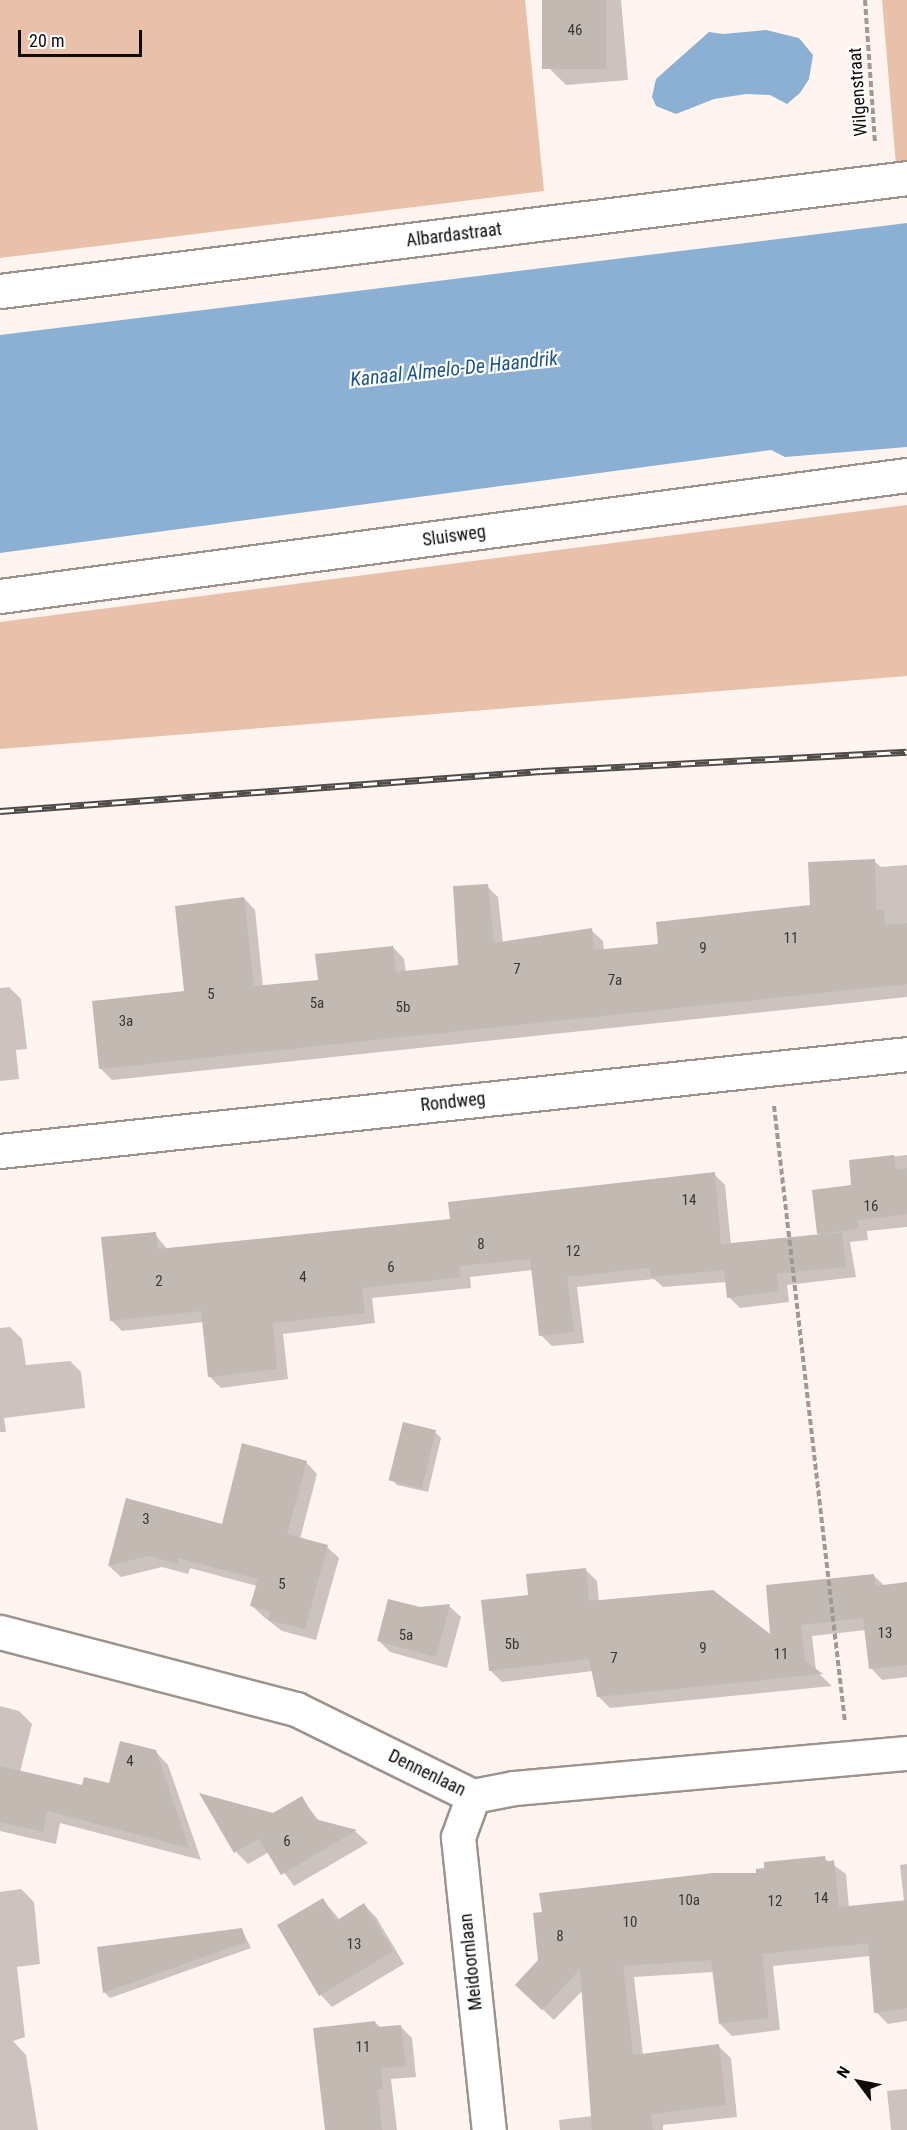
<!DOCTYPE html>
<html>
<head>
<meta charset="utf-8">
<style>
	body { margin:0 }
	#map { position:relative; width:907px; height:2130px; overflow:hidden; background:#fff4ef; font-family:"Roboto Condensed",sans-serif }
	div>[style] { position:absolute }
	.green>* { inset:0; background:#e9c1aa }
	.water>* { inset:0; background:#8bb0d3 }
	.shadow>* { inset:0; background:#0003 }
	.building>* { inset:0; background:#c2b9b3; transform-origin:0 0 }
	.path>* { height:4px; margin-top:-2px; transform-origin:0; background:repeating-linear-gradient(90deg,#9f9894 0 6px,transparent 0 9px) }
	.roads { filter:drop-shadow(2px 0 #9d938e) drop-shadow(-2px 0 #9d938e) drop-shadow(0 2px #9d938e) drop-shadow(0 -2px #9d938e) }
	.street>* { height:33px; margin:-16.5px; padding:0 16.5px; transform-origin:16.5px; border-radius:16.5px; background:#fff }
	.secondary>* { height:33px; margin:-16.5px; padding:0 16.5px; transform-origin:16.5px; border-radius:16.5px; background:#fff }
	.rail>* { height:7px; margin-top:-3.5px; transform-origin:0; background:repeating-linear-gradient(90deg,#fff 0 14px,#504b48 0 28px); box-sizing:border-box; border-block:2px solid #504b48 }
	span { translate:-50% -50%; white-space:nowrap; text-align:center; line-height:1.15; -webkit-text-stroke:4.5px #fff; paint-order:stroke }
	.number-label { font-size:15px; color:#3b3634 }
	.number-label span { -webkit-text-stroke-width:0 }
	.street-label { font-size:18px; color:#0e0b09 }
	.water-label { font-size:20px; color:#1e5584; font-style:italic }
	.north { position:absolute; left:829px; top:2052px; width:60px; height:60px; -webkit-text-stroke:4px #fff; paint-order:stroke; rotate:302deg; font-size:16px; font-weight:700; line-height:24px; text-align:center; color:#0e0b09 }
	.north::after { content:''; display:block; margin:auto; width:21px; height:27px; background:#0e0b09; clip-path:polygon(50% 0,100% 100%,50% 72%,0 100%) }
	.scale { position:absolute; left:18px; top:30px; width:124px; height:27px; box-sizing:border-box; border:3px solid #0e0b09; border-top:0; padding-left:8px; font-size:18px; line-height:21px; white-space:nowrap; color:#0e0b09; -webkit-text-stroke:4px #fff; paint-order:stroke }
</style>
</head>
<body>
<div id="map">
	<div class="green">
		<div style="clip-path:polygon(0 0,525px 0,544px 191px,0 258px)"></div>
		<div style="clip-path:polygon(882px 0,907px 0,907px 163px,896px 165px)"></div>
		<div style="clip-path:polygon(907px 505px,907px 676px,0 749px,0 622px)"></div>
	</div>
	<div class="water">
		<div style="clip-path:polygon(766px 30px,799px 38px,813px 55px,809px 79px,800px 93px,787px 104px,770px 95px,746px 94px,714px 99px,676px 114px,656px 106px,652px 97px,656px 79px,709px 32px,723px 34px)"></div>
		<div style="clip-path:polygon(907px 223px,907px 447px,785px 457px,771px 450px,0 553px,0 335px)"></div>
	</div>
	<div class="shadow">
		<div style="clip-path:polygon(543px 0,621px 0,628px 80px,566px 85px,549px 68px)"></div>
		<div style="clip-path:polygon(874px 861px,881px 867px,907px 865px,907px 997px,112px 1080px,100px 1068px,186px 993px,244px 898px,255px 910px,263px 987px,319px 981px,393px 947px,404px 959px,406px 972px,460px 967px,487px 886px,498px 897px,503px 943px,591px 930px,603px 941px,604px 951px,660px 946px,812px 907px)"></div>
		<div style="clip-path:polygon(9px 987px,21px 999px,27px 1049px,16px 1050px,19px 1079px,0 1081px,0 988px)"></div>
		<div style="clip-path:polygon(907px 1155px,907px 1227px,867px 1231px,868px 1240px,850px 1242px,856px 1277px,787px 1285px,789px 1302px,740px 1308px,729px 1297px,727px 1282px,663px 1287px,654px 1279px,577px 1287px,584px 1343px,552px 1346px,541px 1335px,533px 1270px,470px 1277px,471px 1288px,372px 1298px,375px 1323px,283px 1334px,288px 1379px,221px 1388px,210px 1377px,204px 1322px,122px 1331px,111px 1320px,155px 1234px,167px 1249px,452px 1220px,714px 1174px,725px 1185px,731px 1245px,821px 1236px,818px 1233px,853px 1187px,850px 1161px)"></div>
		<div style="clip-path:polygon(10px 1327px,22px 1339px,26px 1365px,70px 1361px,81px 1372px,85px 1408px,4px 1418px,6px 1432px,0 1432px,0 1328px)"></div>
		<div style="clip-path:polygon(435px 1432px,441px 1438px,428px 1492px,397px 1485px,391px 1479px)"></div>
		<div style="clip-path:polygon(306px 1462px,317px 1474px,300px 1539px,327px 1547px,339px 1558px,316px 1640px,282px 1631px,264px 1617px,252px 1606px,257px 1586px,190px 1568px,188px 1574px,162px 1567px,121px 1577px,109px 1566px,127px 1500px,224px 1526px)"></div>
		<div style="clip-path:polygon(586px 1570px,597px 1581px,599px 1601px,772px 1638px,873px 1575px,885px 1586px,907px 1584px,907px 1677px,882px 1680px,871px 1668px,866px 1630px,812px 1636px,816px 1671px,832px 1686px,610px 1708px,598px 1696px,593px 1671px,502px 1682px,490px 1670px,530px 1596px)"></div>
		<div style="clip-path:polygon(449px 1606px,461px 1617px,447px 1668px,390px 1652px,378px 1640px)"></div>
		<div style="clip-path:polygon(0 1706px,19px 1711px,32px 1724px,20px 1772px,83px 1787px,110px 1785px,155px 1751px,168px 1765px,201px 1860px,60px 1823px,56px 1844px,0 1831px)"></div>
		<div style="clip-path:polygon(301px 1798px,320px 1822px,356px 1832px,368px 1843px,294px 1886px,269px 1852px,248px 1864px,236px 1852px,273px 1815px)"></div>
		<div style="clip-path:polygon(824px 1858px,846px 1874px,849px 1908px,904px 1901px,900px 1865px,907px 1864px,907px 2021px,888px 2024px,876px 2012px,870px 1956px,773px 1966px,780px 2030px,732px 2036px,720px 2024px,714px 1972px,634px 1977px,643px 2055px,718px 2046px,731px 2058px,737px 2117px,663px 2125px,663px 2130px,560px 2130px,559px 2120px,592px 2116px,583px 1990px,554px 2020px,517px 1985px,758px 1875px)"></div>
		<div style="clip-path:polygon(21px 1889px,34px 1902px,40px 1964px,17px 1967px,25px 2037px,13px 2041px,26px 2055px,38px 2130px,0 2130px,0 1892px)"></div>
		<div style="clip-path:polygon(323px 1900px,340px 1920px,364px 1905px,376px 1917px,404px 1964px,332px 2007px,321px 1995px)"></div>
		<div style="clip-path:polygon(242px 1930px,251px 1948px,110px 1998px,104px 1992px)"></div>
		<div style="clip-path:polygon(375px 2022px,381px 2028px,401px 2027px,412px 2038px,416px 2077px,391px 2079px,397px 2130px,326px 2130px)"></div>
		<div style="clip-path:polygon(907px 2089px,907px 2130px,891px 2130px,887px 2091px)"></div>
	</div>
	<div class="building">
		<div style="left:542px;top:0;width:64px;height:69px"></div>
		<div style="clip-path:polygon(875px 859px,876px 910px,884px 909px,885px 925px,907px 923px,907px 984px,99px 1069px,92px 1001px,184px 991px,175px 906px,244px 897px,254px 986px,318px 980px,315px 954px,393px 946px,396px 972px,458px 965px,453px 886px,488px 884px,494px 943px,592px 928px,594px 950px,658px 944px,656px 922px,810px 905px,808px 862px)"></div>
		<div style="clip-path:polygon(894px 1155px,896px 1169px,907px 1168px,907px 1214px,857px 1220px,858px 1229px,817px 1234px,812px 1190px,851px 1185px,849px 1160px)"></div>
		<div style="clip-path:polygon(715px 1172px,721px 1244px,842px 1232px,846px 1267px,777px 1274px,779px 1291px,727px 1298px,722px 1252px,724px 1270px,651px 1277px,650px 1268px,567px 1277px,574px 1332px,539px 1336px,530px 1259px,459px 1266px,461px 1277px,362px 1288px,365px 1313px,273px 1323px,277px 1369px,208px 1377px,201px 1311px,110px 1321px,101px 1237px,156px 1232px,158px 1249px,450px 1219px,448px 1202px)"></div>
		<div style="left:403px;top:1422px;width:34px;height:60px;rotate:14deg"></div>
		<div style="clip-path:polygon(242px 1443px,307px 1461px,287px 1534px,328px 1545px,305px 1629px,268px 1620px,271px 1612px,250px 1606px,258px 1579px,178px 1558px,177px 1564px,149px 1556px,108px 1566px,126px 1498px,222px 1524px)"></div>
		<div style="clip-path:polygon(586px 1568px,589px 1601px,713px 1590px,770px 1634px,766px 1585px,874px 1574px,875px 1586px,907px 1582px,907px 1665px,869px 1669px,863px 1618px,801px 1625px,805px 1661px,823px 1674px,597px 1697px,589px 1659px,489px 1671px,481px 1600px,528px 1595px,526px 1574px)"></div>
		<div style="clip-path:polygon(388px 1599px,420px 1607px,450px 1604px,436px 1657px,377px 1641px)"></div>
		<div style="clip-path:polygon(120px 1741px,156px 1750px,189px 1848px,47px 1811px,43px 1832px,0 1822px,0 1766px,82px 1785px,84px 1777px,109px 1783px)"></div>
		<div style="clip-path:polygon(199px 1793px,273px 1813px,302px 1796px,315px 1819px,357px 1830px,281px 1875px,259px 1839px,234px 1853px)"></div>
		<div style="clip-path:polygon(825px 1856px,826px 1862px,834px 1860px,839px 1907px,907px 1900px,907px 2008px,874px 2013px,868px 1943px,762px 1954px,769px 2018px,719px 2024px,711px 1960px,623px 1966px,633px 2055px,719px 2044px,726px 2105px,651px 2114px,653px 2130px,592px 2130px,580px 1969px,542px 2010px,515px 1985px,538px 1960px,533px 1913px,542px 1912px,539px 1893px,713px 1873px,756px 1873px,756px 1869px,764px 1868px,764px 1862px)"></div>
		<div style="clip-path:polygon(323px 1898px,336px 1921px,364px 1903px,393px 1951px,319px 1996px,277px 1925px)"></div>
		<div style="clip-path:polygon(242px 1928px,246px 1942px,103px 1993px,97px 1947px)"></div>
		<div style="clip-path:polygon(375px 2021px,376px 2027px,401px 2025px,406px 2066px,381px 2068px,383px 2089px,378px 2089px,382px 2130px,325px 2130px,313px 2028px)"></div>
	</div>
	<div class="path">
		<div style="left:865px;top:0;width:143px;rotate:86deg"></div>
		<div style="left:774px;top:1106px;width:620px;rotate:83.43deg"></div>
	</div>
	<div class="roads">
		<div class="street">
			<div style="left:0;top:596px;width:915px;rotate:-7.6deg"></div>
			<div style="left:0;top:1151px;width:912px;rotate:-6.1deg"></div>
			<div style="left:0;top:1632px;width:306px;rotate:14.6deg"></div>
			<div style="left:296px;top:1709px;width:197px;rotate:26.2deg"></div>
			<div style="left:473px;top:1796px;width:42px;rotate:-11deg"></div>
			<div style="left:514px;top:1788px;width:395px;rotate:-5.1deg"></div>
			<div style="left:473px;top:1796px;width:44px;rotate:110.1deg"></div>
			<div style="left:458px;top:1837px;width:295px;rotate:84deg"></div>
		</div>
		<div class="secondary">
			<div style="left:0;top:291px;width:914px;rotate:-7.1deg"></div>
		</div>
	</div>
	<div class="rail">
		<div style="left:0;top:811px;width:542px;rotate:-4.23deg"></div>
		<div style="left:541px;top:771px;width:366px;rotate:-3deg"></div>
	</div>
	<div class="number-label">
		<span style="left:575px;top:31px">46</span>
		<span style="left:791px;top:939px">11</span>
		<span style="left:703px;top:949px">9</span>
		<span style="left:517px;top:970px">7</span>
		<span style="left:615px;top:981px">7a</span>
		<span style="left:211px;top:995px">5</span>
		<span style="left:317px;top:1004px">5a</span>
		<span style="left:403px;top:1008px">5b</span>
		<span style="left:126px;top:1022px">3a</span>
		<span style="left:689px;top:1201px">14</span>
		<span style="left:871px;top:1207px">16</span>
		<span style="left:481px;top:1245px">8</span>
		<span style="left:573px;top:1252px">12</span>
		<span style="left:391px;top:1268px">6</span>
		<span style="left:303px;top:1278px">4</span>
		<span style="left:159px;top:1282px">2</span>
		<span style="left:146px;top:1520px">3</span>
		<span style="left:282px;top:1585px">5</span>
		<span style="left:885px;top:1634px">13</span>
		<span style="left:406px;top:1636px">5a</span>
		<span style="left:512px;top:1645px">5b</span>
		<span style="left:703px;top:1649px">9</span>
		<span style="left:781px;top:1655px">11</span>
		<span style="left:614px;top:1659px">7</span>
		<span style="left:130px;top:1762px">4</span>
		<span style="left:287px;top:1842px">6</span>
		<span style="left:821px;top:1899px">14</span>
		<span style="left:689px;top:1901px">10a</span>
		<span style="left:775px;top:1902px">12</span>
		<span style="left:630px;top:1923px">10</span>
		<span style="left:560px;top:1937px">8</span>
		<span style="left:354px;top:1945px">13</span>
		<span style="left:363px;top:2048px">11</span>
	</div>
	<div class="street-label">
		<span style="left:858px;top:92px;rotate:-94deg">Wilgenstraat</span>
		<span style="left:454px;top:235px;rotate:-7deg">Albardastraat</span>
		<span style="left:454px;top:536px;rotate:-8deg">Sluisweg</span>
		<span style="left:453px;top:1102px;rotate:-6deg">Rondweg</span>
		<span style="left:427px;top:1773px;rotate:26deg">Dennenlaan</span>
		<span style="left:471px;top:1962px;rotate:-96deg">Meidoornlaan</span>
	</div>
	<div class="water-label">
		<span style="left:454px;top:369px;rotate:-6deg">Kanaal Almelo-De Haandrik</span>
	</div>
	<div class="north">N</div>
	<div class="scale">20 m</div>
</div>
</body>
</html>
